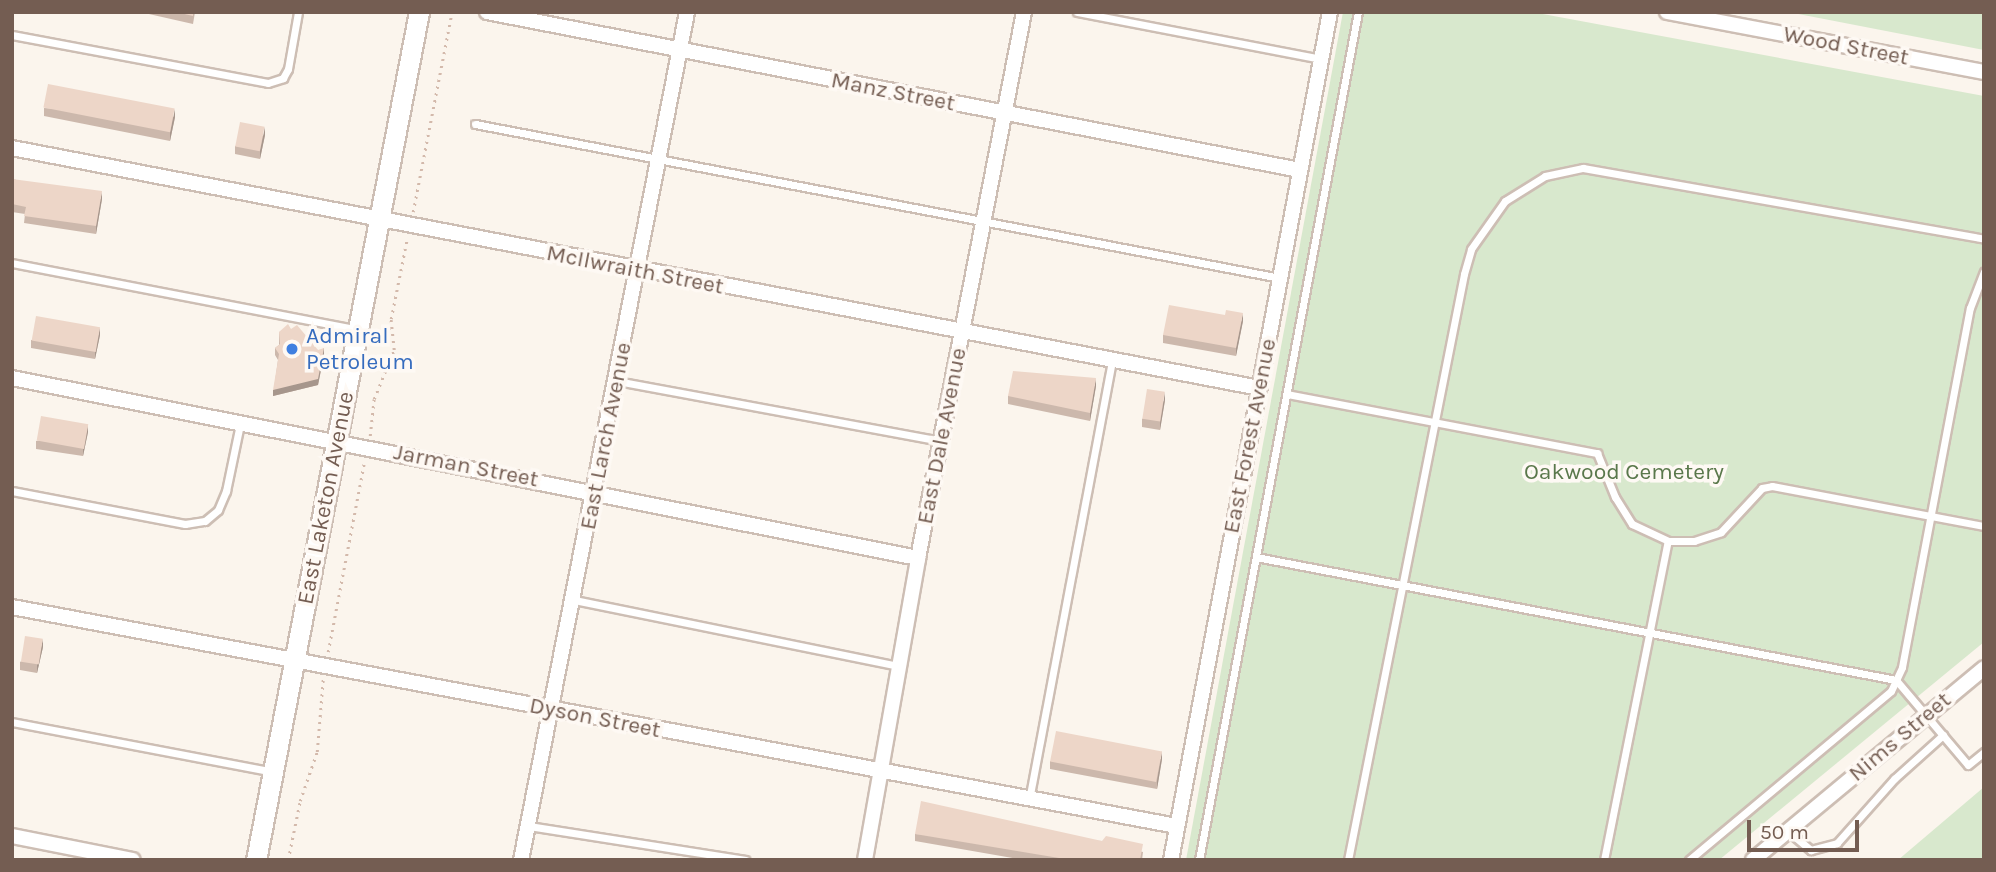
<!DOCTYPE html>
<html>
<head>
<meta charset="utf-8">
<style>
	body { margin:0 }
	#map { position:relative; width:1996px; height:872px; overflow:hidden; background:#fbf5ed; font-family:Karla,sans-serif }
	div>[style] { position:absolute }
	.green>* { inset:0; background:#d8e8cd }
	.path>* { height:2.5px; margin-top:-1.25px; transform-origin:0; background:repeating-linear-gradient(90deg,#d3b9ab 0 2px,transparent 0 7px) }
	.roads { filter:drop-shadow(2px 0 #cdbeb4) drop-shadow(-2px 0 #cdbeb4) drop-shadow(0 2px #cdbeb4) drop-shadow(0 -2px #cdbeb4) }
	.lane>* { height:7px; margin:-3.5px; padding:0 3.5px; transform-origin:3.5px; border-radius:3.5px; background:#fff }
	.street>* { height:14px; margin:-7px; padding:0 7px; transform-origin:7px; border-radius:7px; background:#fff }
	.secondary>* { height:19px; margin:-9.5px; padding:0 9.5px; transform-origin:9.5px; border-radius:9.5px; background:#fff }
	.wall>* { inset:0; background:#ccb8ac }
	.shaded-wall>* { inset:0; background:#a6968c }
	.building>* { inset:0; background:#edd6c8; transform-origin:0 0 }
	.dots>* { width:19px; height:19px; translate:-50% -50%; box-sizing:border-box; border:4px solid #fef9f4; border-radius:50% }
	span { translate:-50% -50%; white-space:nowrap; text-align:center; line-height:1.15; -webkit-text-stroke:7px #fef9f4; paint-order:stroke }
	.street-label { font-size:23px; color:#745d52 }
	.shop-label { font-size:23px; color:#366cbe }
	.left { translate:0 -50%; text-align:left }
	.park-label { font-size:23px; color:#5a784b }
	.frame { position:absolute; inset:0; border:14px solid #745d52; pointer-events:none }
	.scale { position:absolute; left:1747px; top:820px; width:112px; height:32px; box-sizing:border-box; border:4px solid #745d52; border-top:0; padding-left:9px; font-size:21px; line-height:24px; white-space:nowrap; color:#745d52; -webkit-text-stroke:5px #fef9f4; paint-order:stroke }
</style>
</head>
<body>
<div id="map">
	<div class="green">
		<div style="clip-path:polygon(1343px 12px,1532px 12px,1984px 96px,1984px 642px,1719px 860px,1186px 860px)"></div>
		<div style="clip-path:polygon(1788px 12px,1984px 12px,1984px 50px)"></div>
		<div style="clip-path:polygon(1984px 787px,1984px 860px,1898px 860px)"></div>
	</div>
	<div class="path">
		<div style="left:413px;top:212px;width:204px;rotate:-79deg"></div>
		<div style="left:370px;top:436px;width:37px;rotate:-84deg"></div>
		<div style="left:374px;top:399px;width:53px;rotate:-67.8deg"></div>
		<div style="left:394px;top:350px;width:31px;rotate:-96deg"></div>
		<div style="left:391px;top:319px;width:82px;rotate:-78.7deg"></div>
		<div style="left:328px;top:652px;width:192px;rotate:-79.2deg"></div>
		<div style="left:288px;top:860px;width:60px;rotate:-78.5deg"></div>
		<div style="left:300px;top:801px;width:52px;rotate:-70.9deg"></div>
		<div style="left:317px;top:752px;width:73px;rotate:-85.3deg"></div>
	</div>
	<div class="roads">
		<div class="lane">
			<div style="left:1077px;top:12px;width:248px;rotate:10.9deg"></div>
			<div style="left:12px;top:35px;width:260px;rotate:10.6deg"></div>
			<div style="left:268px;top:83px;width:16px;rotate:-18deg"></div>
			<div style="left:283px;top:78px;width:10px;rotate:-61deg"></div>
			<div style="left:288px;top:69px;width:58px;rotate:-80deg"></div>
			<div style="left:475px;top:124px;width:820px;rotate:10.83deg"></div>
			<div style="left:12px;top:263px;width:349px;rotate:10.9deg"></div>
			<div style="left:617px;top:381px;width:330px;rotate:10.5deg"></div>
			<div style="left:1287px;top:394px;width:316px;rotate:10.8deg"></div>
			<div style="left:1597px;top:453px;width:48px;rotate:67.8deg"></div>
			<div style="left:1615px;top:497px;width:32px;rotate:58deg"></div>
			<div style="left:1632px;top:524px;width:40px;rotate:25deg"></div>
			<div style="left:1668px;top:541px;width:26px"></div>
			<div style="left:1694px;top:541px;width:28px;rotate:-18deg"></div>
			<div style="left:1721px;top:532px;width:60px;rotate:-47deg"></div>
			<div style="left:1762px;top:488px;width:10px;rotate:-11deg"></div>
			<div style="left:1772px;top:486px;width:216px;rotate:10.7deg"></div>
			<div style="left:12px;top:491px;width:176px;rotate:10.8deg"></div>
			<div style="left:185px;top:524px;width:20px;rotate:-9deg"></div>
			<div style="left:205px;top:521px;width:17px;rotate:-40deg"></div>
			<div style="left:218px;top:510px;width:21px;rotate:-67deg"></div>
			<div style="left:226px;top:491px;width:68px;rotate:-78.2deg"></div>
			<div style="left:1256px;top:557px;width:652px;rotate:10.88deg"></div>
			<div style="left:1896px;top:680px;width:111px;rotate:49.7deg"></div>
			<div style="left:1968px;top:765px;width:21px;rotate:-39deg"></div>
			<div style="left:574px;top:600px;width:332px;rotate:11.5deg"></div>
			<div style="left:12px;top:722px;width:266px;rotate:10.8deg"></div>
			<div style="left:1029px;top:800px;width:448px;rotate:-79.3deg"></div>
			<div style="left:529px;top:826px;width:219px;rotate:8.9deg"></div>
			<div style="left:1788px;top:831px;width:30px;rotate:40deg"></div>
			<div style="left:1811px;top:850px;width:27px;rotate:-15deg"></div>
			<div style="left:1837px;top:843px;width:86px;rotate:-48.3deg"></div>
			<div style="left:1894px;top:779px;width:66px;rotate:-41.9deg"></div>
			<div style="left:1199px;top:860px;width:863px;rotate:-79.38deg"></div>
			<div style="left:1348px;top:860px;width:597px;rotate:-78.8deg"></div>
			<div style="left:1464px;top:274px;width:26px;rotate:-74deg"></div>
			<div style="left:1471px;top:249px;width:59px;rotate:-54.7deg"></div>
			<div style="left:1505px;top:201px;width:47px;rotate:-32deg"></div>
			<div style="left:1545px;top:176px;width:39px;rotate:-12deg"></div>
			<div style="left:1583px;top:168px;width:407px;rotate:10deg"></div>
			<div style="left:1604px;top:860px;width:325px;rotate:-78.7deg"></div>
			<div style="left:1689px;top:860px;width:263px;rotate:-39.9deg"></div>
			<div style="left:1891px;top:691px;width:26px;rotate:-65deg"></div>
			<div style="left:1902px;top:667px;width:365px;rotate:-79.3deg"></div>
			<div style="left:1970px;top:308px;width:39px;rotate:-69deg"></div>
		</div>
		<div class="street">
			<div style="left:487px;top:12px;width:828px;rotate:11deg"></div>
			<div style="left:1667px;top:12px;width:323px;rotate:10.7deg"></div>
			<div style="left:12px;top:148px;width:1270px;rotate:10.89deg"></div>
			<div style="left:12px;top:378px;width:924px;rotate:11.24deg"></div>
			<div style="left:12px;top:607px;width:1185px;rotate:10.65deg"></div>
			<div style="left:12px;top:836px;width:123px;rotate:11.2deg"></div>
			<div style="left:521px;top:860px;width:864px;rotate:-78.92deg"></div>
			<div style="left:865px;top:860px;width:307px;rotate:-80deg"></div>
			<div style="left:918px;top:558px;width:556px;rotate:-79.01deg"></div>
			<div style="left:1171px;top:860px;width:863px;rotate:-79.38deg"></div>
			<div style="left:1753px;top:860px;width:300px;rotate:-39.7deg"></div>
		</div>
		<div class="secondary">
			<div style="left:256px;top:860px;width:864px;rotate:-79.12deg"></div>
		</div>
	</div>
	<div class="wall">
		<div style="clip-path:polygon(140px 12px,195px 12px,193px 24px)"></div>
		<div style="clip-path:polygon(44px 108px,175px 117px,170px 141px,44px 116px)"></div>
		<div style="clip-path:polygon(265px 135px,260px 159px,235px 154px,235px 146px)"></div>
		<div style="clip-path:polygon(12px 179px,102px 199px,96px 234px,24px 223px,25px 214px,12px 212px)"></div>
		<div style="clip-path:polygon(1243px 321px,1236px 356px,1163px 343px,1163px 335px)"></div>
		<div style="clip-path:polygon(291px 329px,324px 355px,318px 385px,273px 396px,278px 360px,275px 355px,275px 348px,279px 345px,279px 332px)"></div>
		<div style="clip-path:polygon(100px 335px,95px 359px,31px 348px,31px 340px)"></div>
		<div style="clip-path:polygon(1096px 386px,1090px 421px,1008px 404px,1008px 396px)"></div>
		<div style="clip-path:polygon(1165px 400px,1160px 430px,1142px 427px,1142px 419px)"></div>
		<div style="clip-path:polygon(88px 432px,83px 456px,36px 449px,36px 441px)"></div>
		<div style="clip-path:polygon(43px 647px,37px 673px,20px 670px,20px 662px)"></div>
		<div style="clip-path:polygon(1162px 759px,1157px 789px,1050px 769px,1050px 761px)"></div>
		<div style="clip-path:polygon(915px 834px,1102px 841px,1143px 852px,1142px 860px,1024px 860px,915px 841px)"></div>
	</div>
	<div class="shaded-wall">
		<div style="clip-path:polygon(175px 109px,175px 117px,170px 141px,170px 133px)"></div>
		<div style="clip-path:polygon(265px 127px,265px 135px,260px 159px,260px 151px)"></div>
		<div style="clip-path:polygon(102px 191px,102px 199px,96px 234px,96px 226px)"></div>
		<div style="clip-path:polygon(1243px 313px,1243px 321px,1236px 356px,1236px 348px)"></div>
		<div style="clip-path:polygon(100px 327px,100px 335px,95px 359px,95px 351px)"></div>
		<div style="clip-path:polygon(324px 348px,324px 355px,318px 385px,273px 396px,273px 390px)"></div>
		<div style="clip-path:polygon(1096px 378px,1096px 386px,1090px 421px,1090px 413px)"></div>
		<div style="clip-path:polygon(1165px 392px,1165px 400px,1160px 430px,1160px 423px)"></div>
		<div style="clip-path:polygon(88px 424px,88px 432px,83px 456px,83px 448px)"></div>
		<div style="clip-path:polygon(43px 639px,43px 647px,37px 673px,37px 665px)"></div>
		<div style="clip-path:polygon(1162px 751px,1162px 759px,1157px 789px,1157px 781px)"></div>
	</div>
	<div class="building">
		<div style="clip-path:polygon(176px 12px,193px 12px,193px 16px)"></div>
		<div style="left:48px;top:84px;width:129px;height:24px;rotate:11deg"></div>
		<div style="left:240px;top:122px;width:25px;height:25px;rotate:11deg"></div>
		<div style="clip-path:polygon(12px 179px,102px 191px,96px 226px,24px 216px,26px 207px,12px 204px)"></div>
		<div style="clip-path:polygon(1169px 305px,1225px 315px,1226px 310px,1243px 313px,1236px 348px,1163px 335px)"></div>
		<div style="left:36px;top:316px;width:65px;height:25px;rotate:10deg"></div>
		<div style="clip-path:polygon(288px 324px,291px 329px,297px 325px,318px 350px,324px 348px,318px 379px,273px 390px,279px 354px,275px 348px,280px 344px,279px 332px)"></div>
		<div style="clip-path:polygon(1013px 371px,1096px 378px,1090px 413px,1008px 396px)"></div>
		<div style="left:1147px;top:389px;width:18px;height:30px;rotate:9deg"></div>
		<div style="left:41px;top:416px;width:48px;height:25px;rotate:10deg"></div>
		<div style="left:25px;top:636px;width:18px;height:26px;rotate:9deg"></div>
		<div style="left:1056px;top:731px;width:108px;height:31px;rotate:11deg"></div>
		<div style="clip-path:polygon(921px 801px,1102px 841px,1106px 836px,1143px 844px,1140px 860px,1071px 860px,915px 834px)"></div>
	</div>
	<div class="dots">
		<div style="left:292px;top:349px;background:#3f7fe0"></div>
	</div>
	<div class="street-label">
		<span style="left:1846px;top:46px;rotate:11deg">Wood Street</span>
		<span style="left:893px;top:92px;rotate:11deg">Manz Street</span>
		<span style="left:635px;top:270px;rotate:11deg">McIlwraith Street</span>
		<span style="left:606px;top:436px;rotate:-79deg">East Larch Avenue</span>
		<span style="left:942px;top:436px;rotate:-79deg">East Dale Avenue</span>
		<span style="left:1250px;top:436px;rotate:-79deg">East Forest Avenue</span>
		<span style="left:466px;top:466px;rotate:11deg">Jarman Street</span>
		<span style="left:326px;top:498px;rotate:-79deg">East Laketon Avenue</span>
		<span style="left:595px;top:718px;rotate:11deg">Dyson Street</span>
		<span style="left:1900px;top:737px;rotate:-40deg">Nims Street</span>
	</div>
	<div class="shop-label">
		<span class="left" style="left:306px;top:349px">Admiral<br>Petroleum</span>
	</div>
	<div class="park-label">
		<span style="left:1624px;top:472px">Oakwood Cemetery</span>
	</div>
	<div class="frame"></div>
	<div class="scale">50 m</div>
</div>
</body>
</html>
